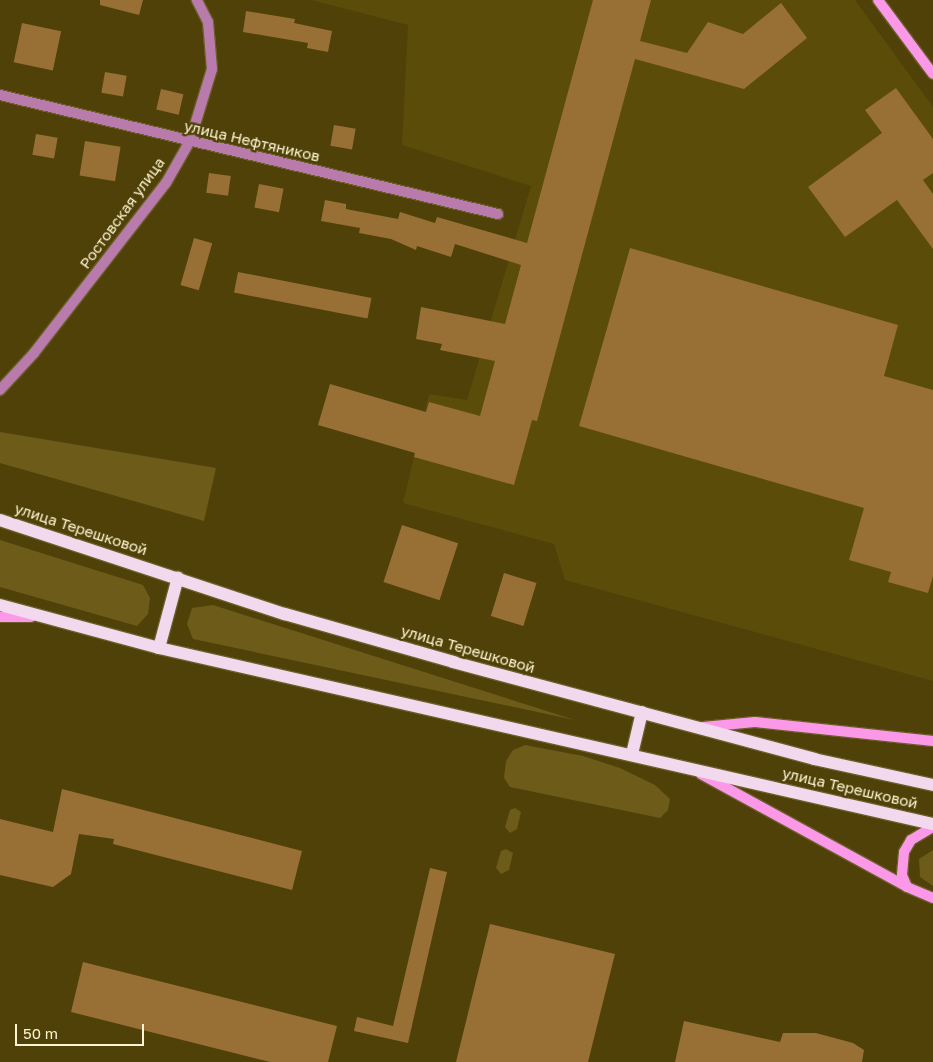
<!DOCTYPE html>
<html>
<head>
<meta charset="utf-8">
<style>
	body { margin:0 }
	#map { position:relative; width:933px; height:1062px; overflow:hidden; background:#4f4108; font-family:"Golos Text",sans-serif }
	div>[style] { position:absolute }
	.built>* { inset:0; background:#5b4c0a }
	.green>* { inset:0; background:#6d5c19 }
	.building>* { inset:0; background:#987035; transform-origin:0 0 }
	.roads { filter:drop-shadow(1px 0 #6b5e28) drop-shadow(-1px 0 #6b5e28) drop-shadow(0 1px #6b5e28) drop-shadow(0 -1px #6b5e28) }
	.street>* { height:10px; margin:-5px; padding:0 5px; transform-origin:5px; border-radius:5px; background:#b97bac }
	.secondary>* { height:10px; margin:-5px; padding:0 5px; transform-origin:5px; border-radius:5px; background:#fb98e8 }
	.primary>* { height:12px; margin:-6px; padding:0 6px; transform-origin:6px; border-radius:6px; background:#f3d9ed }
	span { translate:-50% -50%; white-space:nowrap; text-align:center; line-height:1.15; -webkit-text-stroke:4.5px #4f4108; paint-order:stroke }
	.street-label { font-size:15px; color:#fdf4d1 }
	.scale { position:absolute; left:15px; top:1024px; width:129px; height:22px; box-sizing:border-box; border:2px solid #fdf4d1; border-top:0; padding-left:6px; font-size:15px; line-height:18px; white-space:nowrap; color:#fdf4d1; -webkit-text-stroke:4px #4f4108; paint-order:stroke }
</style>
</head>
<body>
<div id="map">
	<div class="built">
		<div style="clip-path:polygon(311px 0,855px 0,933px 107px,933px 681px,565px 580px,554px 544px,403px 503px,429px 394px,467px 400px,531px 186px,402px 145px,408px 25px)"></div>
	</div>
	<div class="green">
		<div style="clip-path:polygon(0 432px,216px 468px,204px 521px,0 463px)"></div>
		<div style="clip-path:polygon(0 540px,143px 585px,150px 598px,148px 614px,137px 626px,0 587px)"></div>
		<div style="clip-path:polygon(213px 605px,575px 720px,193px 639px,187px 624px,192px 608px)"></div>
		<div style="clip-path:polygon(525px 745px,583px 756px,620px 768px,655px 785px,670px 799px,668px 810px,660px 818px,510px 787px,504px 778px,506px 761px,513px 750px)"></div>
		<div style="clip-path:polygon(515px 808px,521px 812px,517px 829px,510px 833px,505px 827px,510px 810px)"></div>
		<div style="clip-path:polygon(506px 849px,513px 853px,509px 870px,501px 874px,496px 868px,501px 851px)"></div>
		<div style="clip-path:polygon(933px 850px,933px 886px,920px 877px,919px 859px)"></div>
	</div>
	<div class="building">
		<div style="clip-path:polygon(100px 0,143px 0,139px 15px,100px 5px)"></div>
		<div style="clip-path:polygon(593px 0,651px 0,640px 41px,687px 53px,708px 22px,743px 34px,781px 3px,807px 38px,744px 89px,635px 59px,537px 421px,532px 420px,514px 485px,414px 457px,415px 453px,318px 425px,330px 384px,426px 412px,429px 402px,480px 416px,495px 361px,440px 350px,442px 344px,416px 339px,421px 307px,505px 324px,521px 265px,455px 244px,451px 257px,417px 246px,416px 250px,391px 239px,359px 233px,360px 228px,321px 221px,325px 200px,346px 204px,346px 209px,398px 219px,400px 212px,435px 223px,437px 217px,527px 243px)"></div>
		<div style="clip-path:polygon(246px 11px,295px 19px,294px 23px,332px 31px,328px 52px,307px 48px,308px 43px,243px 32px)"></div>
		<div style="left:22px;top:23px;width:40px;height:40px;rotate:12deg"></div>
		<div style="left:105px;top:72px;width:22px;height:21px;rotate:10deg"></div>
		<div style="clip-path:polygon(896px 88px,933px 139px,933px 173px,923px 180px,933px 194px,933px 249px,897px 200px,845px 237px,808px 187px,882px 133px,865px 110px)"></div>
		<div style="left:161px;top:89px;width:23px;height:21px;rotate:13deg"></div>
		<div style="left:334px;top:125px;width:22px;height:21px;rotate:10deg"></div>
		<div style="left:36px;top:134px;width:22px;height:21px;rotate:10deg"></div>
		<div style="left:85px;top:141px;width:36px;height:35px;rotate:9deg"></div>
		<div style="left:209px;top:173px;width:22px;height:20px;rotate:8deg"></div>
		<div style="left:259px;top:184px;width:25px;height:24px;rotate:11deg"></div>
		<div style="left:194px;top:238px;width:19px;height:49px;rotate:16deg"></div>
		<div style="clip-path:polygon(630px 248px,898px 325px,884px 376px,933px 390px,933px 576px,928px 593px,888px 582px,891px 572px,849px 560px,864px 508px,579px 426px)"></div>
		<div style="left:238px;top:272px;width:136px;height:21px;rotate:11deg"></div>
		<div style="left:402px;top:525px;width:59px;height:60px;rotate:18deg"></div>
		<div style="left:504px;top:573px;width:34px;height:45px;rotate:17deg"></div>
		<div style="clip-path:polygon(62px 789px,302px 851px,292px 890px,113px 844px,114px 839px,79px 834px,71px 874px,53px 887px,0 875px,0 819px,53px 832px)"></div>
		<div style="clip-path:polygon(430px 868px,447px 872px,408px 1043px,354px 1031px,357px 1017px,393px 1026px)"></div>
		<div style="clip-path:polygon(490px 924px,615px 954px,588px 1062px,456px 1062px)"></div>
		<div style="clip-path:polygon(83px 962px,337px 1026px,328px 1062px,270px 1062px,71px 1012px)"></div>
		<div style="clip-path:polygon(684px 1021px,780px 1042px,783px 1033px,816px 1033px,853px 1043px,864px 1050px,862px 1062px,675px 1062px)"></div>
	</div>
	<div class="roads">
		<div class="street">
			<div style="left:0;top:95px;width:512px;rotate:13.44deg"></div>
			<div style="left:0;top:390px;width:50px;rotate:-47.4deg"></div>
			<div style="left:34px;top:353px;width:215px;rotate:-52.2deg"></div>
			<div style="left:166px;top:183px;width:48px;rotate:-60.3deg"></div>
			<div style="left:190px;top:141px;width:75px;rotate:-73deg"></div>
			<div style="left:212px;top:69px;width:47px;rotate:-94.9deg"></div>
			<div style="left:208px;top:22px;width:25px;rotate:-117deg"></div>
		</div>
		<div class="secondary">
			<div style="left:878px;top:0;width:92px;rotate:53.4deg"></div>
			<div style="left:0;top:617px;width:31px"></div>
			<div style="left:703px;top:727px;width:52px;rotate:-5.5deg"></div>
			<div style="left:755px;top:722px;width:179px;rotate:6.1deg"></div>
			<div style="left:701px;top:774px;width:235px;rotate:28.7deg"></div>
			<div style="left:907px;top:887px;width:28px;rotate:23deg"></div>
			<div style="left:907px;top:887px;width:13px;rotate:-113deg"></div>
			<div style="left:902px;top:875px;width:23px;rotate:-85deg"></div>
			<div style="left:904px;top:852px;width:14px;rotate:-60deg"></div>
			<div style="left:911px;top:840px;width:26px;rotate:-31deg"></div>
		</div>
		<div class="primary">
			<div style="left:0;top:520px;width:300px;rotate:18.3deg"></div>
			<div style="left:285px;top:614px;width:175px;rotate:15.9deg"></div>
			<div style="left:453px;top:662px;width:374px;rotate:15deg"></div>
			<div style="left:814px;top:759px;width:122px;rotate:12.3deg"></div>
			<div style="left:0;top:605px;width:165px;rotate:15.1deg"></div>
			<div style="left:159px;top:648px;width:794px;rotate:12.81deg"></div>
			<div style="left:159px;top:648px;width:73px;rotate:-75deg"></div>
			<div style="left:632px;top:754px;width:43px;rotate:-76.6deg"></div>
		</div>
	</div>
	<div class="street-label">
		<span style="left:252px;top:141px;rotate:13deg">улица Нефтяников</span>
		<span style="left:122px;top:213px;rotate:-54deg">Ростовская улица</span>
		<span style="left:81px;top:529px;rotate:18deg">улица Терешковой</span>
		<span style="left:468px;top:649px;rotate:16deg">улица Терешковой</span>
		<span style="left:850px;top:788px;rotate:13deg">улица Терешковой</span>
	</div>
	<div class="scale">50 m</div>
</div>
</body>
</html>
